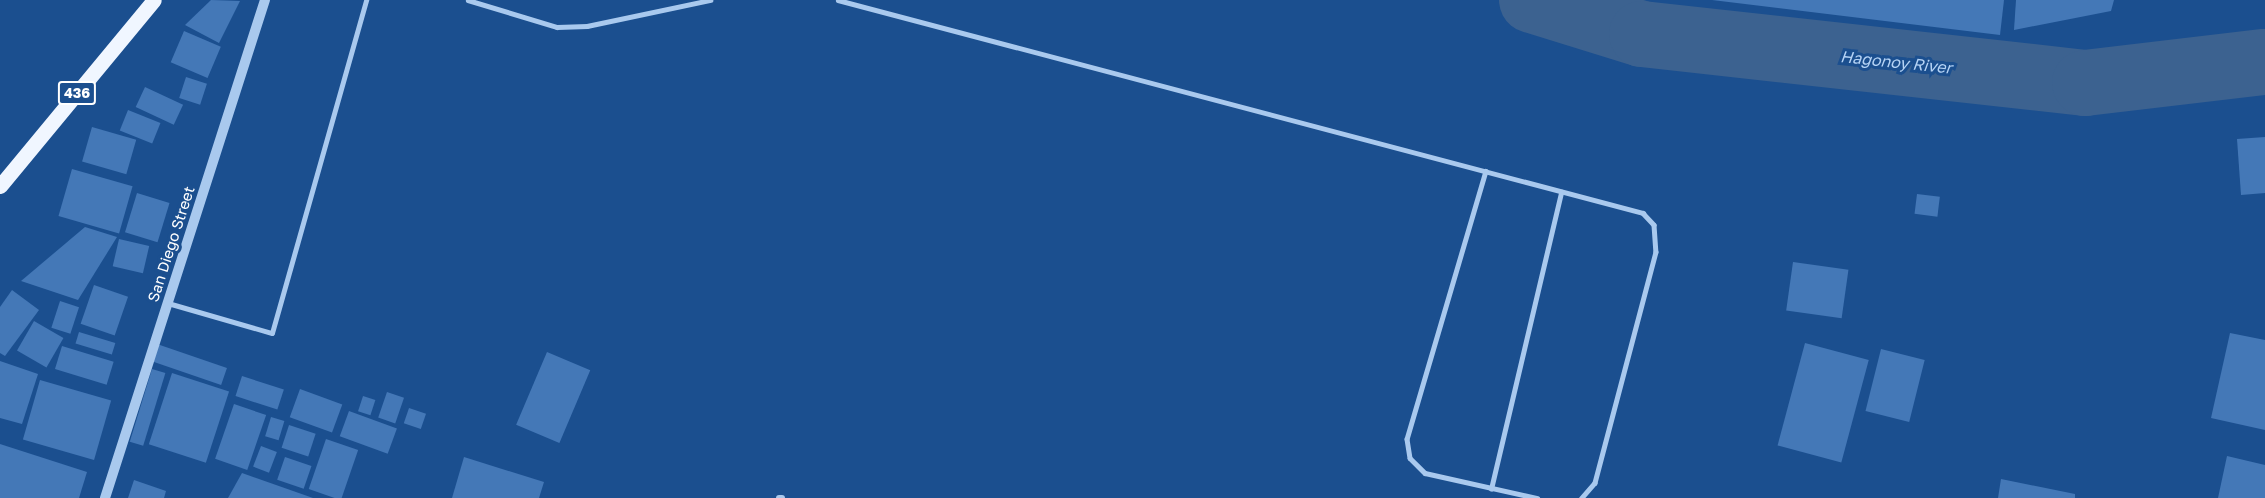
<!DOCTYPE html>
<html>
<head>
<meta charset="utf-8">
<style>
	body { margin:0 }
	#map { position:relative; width:2265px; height:498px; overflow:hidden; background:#1b4f8f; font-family:"Golos Text",sans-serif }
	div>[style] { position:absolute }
	.river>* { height:66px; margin:-33px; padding:0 33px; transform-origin:33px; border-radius:33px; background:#3c6290 }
	.building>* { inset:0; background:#4478b7; transform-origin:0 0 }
	.service>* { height:4.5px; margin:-2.25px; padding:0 2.25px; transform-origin:2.25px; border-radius:2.25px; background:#a9c9ee }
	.minor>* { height:6px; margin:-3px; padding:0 3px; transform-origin:3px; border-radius:3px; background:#a9c9ee }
	.tertiary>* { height:10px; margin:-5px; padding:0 5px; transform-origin:5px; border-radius:5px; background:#a9c9ee }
	.primary>* { height:15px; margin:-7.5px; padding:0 7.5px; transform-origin:7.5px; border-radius:7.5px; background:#f0f6ff }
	span { translate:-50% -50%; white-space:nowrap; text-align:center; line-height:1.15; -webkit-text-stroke:6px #1b4f8f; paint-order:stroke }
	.shield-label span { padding:2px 4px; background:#1b4f8f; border:2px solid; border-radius:4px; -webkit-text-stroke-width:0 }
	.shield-label { font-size:14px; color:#fff; font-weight:700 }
	.street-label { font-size:15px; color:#fff }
	.water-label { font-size:16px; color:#b5d3f5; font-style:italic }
</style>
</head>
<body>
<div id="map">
	<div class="river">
		<div style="left:1532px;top:0;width:115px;rotate:17.2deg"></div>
		<div style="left:1642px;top:34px;width:446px;rotate:6.3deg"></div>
		<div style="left:2085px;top:83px;width:181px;rotate:-6.7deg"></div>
	</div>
	<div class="building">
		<div style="clip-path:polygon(211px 0,240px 1px,219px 43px,185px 25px)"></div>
		<div style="clip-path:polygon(1712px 0,2004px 0,2000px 35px)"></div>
		<div style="clip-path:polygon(2016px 0,2114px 0,2111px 11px,2014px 30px)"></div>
		<div style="left:184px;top:31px;width:40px;height:34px;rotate:23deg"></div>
		<div style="left:186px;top:77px;width:22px;height:22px;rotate:18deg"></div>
		<div style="left:145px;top:87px;width:42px;height:22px;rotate:25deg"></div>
		<div style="left:128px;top:110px;width:35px;height:22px;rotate:22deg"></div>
		<div style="left:92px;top:127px;width:46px;height:36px;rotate:16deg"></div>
		<div style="clip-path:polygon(2265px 137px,2265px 193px,2241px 195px,2237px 139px)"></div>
		<div style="left:72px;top:169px;width:63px;height:49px;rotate:16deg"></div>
		<div style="left:137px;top:193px;width:34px;height:41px;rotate:17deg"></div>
		<div style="left:1917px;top:194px;width:23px;height:20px;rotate:7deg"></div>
		<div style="clip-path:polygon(85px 227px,117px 237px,78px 300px,21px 281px)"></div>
		<div style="left:119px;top:239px;width:31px;height:28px;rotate:13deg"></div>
		<div style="left:1793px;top:262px;width:56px;height:49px;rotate:8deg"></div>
		<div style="left:94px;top:285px;width:36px;height:41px;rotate:19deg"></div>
		<div style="clip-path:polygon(12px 290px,39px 310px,5px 356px,0 353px,0 307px)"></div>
		<div style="left:60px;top:301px;width:20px;height:28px;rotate:18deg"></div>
		<div style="left:34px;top:321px;width:34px;height:34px;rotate:30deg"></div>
		<div style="left:79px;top:332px;width:38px;height:12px;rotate:17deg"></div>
		<div style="clip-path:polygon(2230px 333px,2265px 340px,2265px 430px,2211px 418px)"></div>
		<div style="left:1805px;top:343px;width:66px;height:106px;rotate:15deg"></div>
		<div style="left:157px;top:344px;width:74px;height:18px;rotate:19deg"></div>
		<div style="left:62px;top:346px;width:54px;height:24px;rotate:17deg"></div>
		<div style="left:1881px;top:349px;width:45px;height:64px;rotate:14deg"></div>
		<div style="left:547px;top:352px;width:47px;height:79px;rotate:23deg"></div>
		<div style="clip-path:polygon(0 361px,38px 374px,22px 424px,0 418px)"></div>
		<div style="left:152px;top:369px;width:14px;height:76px;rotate:17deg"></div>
		<div style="left:172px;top:373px;width:60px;height:75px;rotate:18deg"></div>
		<div style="left:242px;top:376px;width:44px;height:21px;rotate:18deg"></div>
		<div style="left:40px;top:380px;width:74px;height:62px;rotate:16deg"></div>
		<div style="left:300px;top:389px;width:45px;height:30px;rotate:20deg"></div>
		<div style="left:387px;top:392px;width:18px;height:27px;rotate:19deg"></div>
		<div style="left:363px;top:396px;width:13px;height:16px;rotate:18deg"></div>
		<div style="left:234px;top:404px;width:34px;height:58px;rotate:19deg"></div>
		<div style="left:409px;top:408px;width:18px;height:16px;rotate:19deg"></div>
		<div style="left:349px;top:411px;width:51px;height:27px;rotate:20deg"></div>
		<div style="left:271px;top:417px;width:14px;height:20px;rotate:17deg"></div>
		<div style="left:289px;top:425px;width:28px;height:24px;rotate:18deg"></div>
		<div style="left:326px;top:439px;width:34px;height:53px;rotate:19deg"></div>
		<div style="clip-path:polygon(0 444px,87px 472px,79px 498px,0 498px)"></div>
		<div style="left:261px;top:446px;width:17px;height:22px;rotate:21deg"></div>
		<div style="clip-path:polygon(2227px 456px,2265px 465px,2265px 498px,2218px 498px)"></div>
		<div style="left:285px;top:457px;width:28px;height:24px;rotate:19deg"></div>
		<div style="clip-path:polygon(464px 457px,544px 482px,539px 498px,452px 498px)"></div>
		<div style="clip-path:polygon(242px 473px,313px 498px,228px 498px)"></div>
		<div style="clip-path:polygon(2001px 479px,2075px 494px,2075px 498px,1998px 498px)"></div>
		<div style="clip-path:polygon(134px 480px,166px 491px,164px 498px,128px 498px)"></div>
	</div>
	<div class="service">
		<div style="left:468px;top:0;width:93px;rotate:16.9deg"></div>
		<div style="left:557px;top:27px;width:30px;rotate:-2deg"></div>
		<div style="left:587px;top:26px;width:126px;rotate:-11.9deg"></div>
		<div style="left:838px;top:0;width:833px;rotate:14.82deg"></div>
		<div style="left:1643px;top:213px;width:16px;rotate:47deg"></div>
		<div style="left:1654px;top:225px;width:27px;rotate:86deg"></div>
		<div style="left:1656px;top:252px;width:239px;rotate:104.8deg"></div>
		<div style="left:1595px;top:483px;width:20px;rotate:131deg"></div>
		<div style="left:1486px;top:171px;width:279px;rotate:106.4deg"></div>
		<div style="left:1407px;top:439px;width:19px;rotate:81deg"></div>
		<div style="left:1410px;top:458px;width:21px;rotate:45deg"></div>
		<div style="left:1425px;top:473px;width:115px;rotate:12.6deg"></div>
		<div style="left:168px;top:303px;width:108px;rotate:16.1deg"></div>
		<div style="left:272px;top:333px;width:346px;rotate:-74.2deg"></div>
		<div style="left:1491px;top:489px;width:305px;rotate:-76.7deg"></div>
	</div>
	<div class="minor">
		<div style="left:779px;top:498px;width:3px"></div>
	</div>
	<div class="tertiary">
		<div style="left:105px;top:498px;width:523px;rotate:-72.19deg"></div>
	</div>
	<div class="primary">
		<div style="left:0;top:186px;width:241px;rotate:-50.4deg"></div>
	</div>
	<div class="shield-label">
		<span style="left:77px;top:93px">436</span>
	</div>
	<div class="street-label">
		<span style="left:171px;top:244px;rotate:-72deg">San Diego Street</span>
	</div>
	<div class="water-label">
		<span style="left:1896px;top:62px;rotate:6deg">Hagonoy River</span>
	</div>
</div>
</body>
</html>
